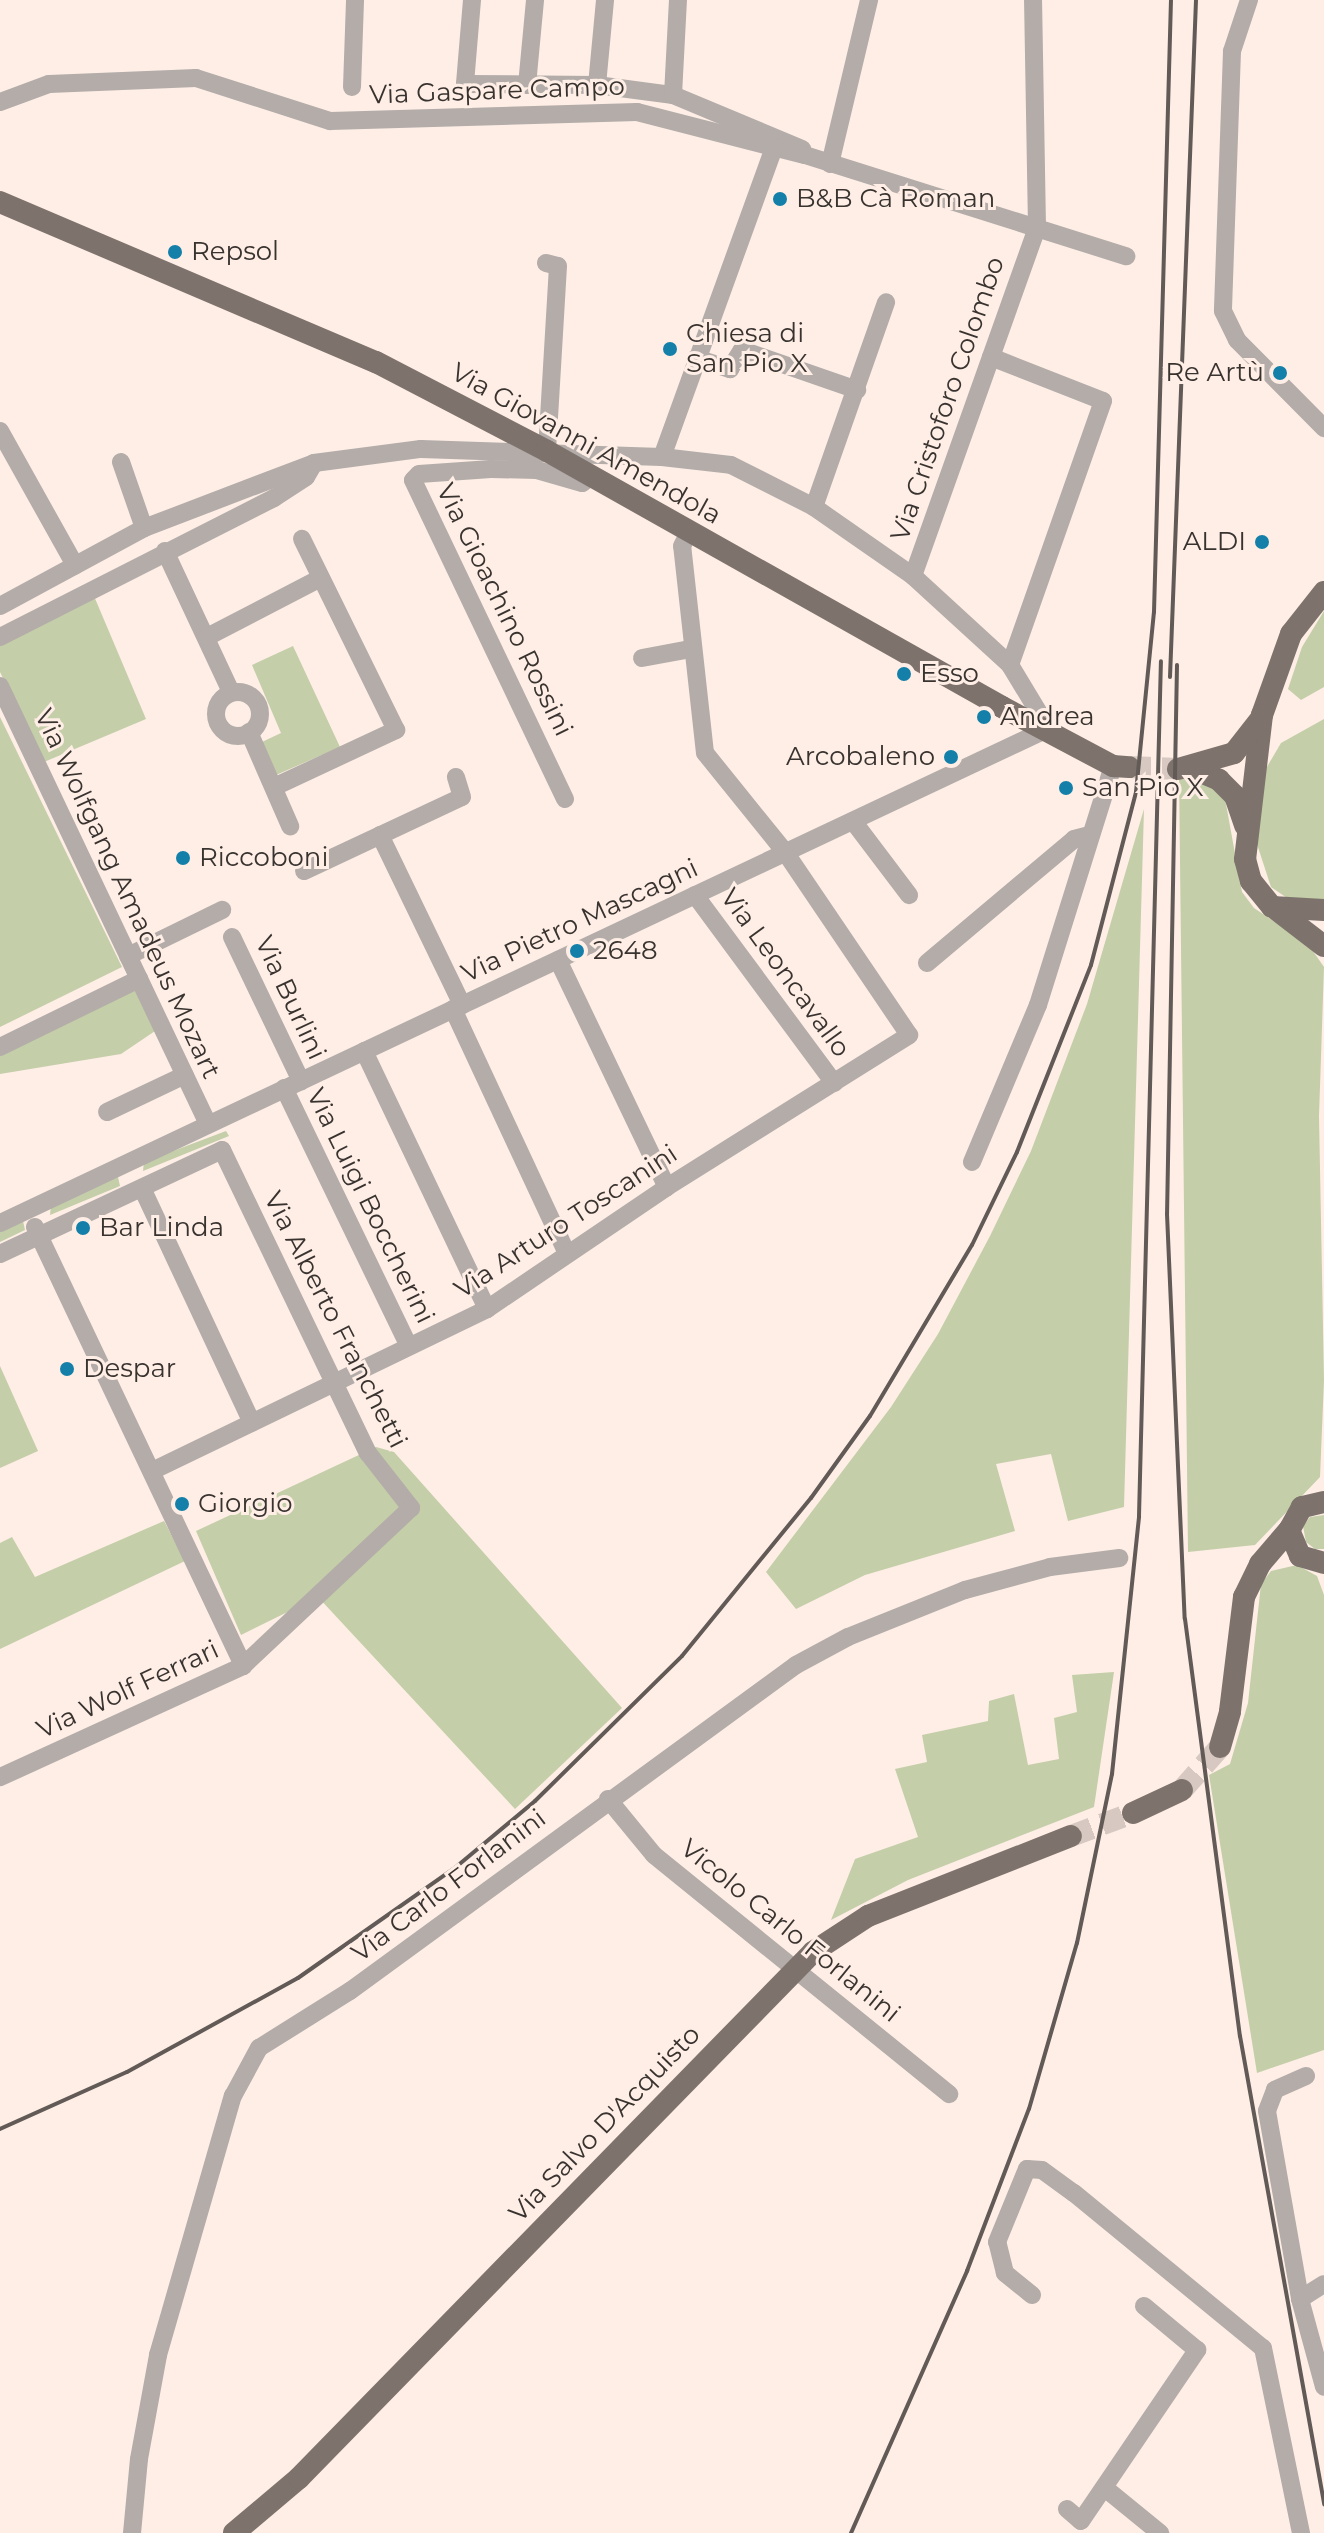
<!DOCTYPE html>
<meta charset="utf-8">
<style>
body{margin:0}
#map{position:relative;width:1324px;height:2533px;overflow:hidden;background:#feeee6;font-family:Montserrat,sans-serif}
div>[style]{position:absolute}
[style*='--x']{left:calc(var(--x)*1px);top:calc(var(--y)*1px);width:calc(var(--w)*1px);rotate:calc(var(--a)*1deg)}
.green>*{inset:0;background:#c4cea8}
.major-tunnel>*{height:22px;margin-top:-11px;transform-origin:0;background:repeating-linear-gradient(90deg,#d7c9c2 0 22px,transparent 0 33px)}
.minor>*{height:18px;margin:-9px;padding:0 9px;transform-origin:9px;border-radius:9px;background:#b3aca9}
.minor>.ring{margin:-9px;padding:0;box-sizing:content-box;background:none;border:18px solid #b3aca9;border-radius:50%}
.major>*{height:22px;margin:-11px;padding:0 11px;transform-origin:11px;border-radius:11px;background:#7e726d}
.rail>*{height:4px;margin:-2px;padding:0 2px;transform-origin:2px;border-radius:2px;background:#625a56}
.dots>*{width:22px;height:22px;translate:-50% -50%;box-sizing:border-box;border:4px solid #feeee6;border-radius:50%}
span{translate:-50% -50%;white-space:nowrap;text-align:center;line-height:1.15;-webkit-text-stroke:6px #feeee6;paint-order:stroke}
.street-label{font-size:26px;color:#393330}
.poi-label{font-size:26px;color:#393330}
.left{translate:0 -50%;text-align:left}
.right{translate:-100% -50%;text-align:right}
</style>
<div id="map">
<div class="green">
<i style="clip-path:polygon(91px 589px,146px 719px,44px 762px,0 672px,0 637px)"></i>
<i style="clip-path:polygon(1324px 611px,1324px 687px,1301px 700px,1288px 689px,1302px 647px)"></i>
<i style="clip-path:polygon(293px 646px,340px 747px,276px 775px,262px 742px,281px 733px,252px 665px)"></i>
<i style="clip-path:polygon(0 717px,122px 967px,0 1027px)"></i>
<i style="clip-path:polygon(1324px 719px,1324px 901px,1290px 900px,1271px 887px,1255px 838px,1264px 772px,1281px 743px)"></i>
<i style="clip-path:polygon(1179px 775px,1196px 776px,1224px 793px,1242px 892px,1254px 908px,1308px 944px,1324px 967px,1319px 1116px,1324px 1380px,1320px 1477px,1255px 1545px,1188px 1552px)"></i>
<i style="clip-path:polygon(1144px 809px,1124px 1507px,1068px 1521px,1051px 1454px,996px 1464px,1015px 1531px,865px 1575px,796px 1609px,766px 1572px,891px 1407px,938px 1334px,990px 1236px,1031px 1151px,1087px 1004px)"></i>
<i style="clip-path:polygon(137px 986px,158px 1029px,121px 1054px,0 1074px,0 1053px)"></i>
<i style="clip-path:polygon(226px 1131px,229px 1136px,143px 1171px,144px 1162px)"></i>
<i style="clip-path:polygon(118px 1177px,120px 1186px,50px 1215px,51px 1206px)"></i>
<i style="clip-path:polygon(23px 1221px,25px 1230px,0 1242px,0 1230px)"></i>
<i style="clip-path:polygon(0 1366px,38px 1451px,0 1468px)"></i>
<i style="clip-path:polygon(376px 1447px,394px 1452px,622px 1708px,515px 1809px,318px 1597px,241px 1635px,196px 1531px)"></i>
<i style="clip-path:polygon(1324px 1515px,1324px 1549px,1315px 1549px,1306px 1542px,1303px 1526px,1310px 1517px)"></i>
<i style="clip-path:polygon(164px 1521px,185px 1561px,0 1649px,0 1543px,12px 1537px,35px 1577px)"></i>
<i style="clip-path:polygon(1297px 1565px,1317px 1576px,1324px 1595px,1324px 2050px,1257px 2073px,1209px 1775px,1230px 1764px,1248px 1703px,1261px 1584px,1271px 1571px)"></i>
<i style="clip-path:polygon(1114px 1672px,1094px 1807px,908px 1880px,831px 1920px,855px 1859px,918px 1837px,895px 1769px,927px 1762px,922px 1735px,988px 1721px,989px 1701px,1014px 1694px,1028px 1765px,1059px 1759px,1054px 1718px,1077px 1712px,1072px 1675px)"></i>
</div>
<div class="major-tunnel">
<i style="--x:1129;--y:767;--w:49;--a:2.3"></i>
<i style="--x:1182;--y:1790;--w:57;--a:-48.5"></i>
<i style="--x:1071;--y:1836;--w:66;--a:-20.4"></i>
</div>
<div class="minor">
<i style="--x:472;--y:0;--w:84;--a:94.8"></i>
<i style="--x:465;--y:84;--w:132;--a:0.4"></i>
<i style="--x:597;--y:85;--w:77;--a:7.5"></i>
<i style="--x:673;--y:95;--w:140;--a:22.7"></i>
<i style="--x:1249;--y:0;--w:54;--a:108.4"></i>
<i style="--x:1232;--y:51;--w:260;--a:92"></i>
<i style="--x:1223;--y:311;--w:32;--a:64"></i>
<i style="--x:1237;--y:340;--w:124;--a:45.3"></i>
<i style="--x:527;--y:85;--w:85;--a:-84.6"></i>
<i style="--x:597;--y:85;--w:85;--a:-84.6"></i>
<i style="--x:352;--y:87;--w:87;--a:-88"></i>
<i style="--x:673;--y:95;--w:95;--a:-87"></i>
<i style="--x:0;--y:102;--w:52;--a:-20.2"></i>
<i style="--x:49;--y:84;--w:147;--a:-2.3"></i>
<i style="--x:196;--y:78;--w:141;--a:17.8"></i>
<i style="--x:330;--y:121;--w:307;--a:-1.7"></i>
<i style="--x:637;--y:112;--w:173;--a:14.4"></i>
<i style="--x:805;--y:155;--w:337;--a:17.5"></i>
<i style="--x:830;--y:164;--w:169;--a:-76.6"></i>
<i style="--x:546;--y:263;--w:12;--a:14"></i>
<i style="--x:558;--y:266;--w:185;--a:93.4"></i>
<i style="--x:991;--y:357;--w:120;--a:21.4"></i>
<i style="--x:1103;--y:401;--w:280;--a:109.4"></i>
<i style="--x:696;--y:358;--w:36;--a:18"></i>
<i style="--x:730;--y:369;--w:22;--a:-58"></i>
<i style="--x:742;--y:350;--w:122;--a:19.2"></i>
<i style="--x:0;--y:431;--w:154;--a:60.8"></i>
<i style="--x:662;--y:457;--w:329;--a:-70.1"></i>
<i style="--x:121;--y:462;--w:70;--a:70.8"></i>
<i style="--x:814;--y:507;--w:217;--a:-70.6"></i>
<i style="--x:165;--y:551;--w:156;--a:64.9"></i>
<i style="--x:913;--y:576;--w:370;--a:-70.4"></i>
<i style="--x:1037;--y:227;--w:227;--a:-91"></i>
<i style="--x:0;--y:606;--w:164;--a:-28.4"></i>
<i style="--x:144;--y:528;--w:182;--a:-20.9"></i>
<i style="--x:314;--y:463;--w:108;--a:-7.5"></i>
<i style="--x:421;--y:449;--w:241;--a:1.9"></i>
<i style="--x:662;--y:457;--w:69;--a:6.6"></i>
<i style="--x:731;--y:465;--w:93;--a:26.8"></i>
<i style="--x:814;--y:507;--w:121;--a:34.9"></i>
<i style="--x:913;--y:576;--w:132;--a:42.5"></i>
<i style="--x:1010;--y:665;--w:68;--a:58.9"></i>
<i style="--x:1045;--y:723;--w:7;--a:90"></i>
<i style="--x:1045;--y:730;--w:1155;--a:154.74"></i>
<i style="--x:0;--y:637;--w:307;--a:-26.9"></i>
<i style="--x:274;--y:498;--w:38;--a:-33"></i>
<i style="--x:306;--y:477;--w:16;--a:-60"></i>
<i style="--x:207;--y:637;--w:128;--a:-27.4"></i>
<i style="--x:642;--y:658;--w:50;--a:-10.4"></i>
<i style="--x:0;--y:686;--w:485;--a:64.6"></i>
<i class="ring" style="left:216px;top:692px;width:26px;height:26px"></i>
<i style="--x:249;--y:732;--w:103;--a:66.4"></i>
<i style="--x:274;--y:787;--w:135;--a:-25"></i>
<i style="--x:396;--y:730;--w:213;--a:-116.2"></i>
<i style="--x:565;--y:799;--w:353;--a:-115.5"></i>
<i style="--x:413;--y:480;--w:8;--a:-45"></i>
<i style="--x:419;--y:474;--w:72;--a:-4"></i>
<i style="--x:491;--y:469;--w:46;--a:1.2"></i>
<i style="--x:537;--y:470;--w:47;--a:16.1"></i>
<i style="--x:582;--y:483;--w:11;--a:-34"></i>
<i style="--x:853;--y:821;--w:93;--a:52.9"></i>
<i style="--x:380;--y:835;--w:189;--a:64.2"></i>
<i style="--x:304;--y:871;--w:174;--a:-25.1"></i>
<i style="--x:462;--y:797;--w:21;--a:-107"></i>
<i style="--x:695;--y:895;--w:234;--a:53.5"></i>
<i style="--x:232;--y:937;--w:160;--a:64.4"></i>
<i style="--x:128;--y:956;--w:105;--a:-26.1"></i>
<i style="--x:558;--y:960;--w:252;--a:64.4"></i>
<i style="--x:927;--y:963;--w:192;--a:-40.1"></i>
<i style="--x:1074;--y:839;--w:16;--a:-15"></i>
<i style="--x:453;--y:1009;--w:270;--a:65"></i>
<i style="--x:0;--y:1047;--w:155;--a:-26.1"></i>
<i style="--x:364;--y:1051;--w:286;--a:64.5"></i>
<i style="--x:284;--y:1088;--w:285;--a:64.2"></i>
<i style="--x:107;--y:1112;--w:86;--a:-25.4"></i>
<i style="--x:972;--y:1162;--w:170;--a:-67.2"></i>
<i style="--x:1038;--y:1005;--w:250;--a:-72.6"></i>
<i style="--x:142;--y:1188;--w:259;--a:64.9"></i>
<i style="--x:35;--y:1227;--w:486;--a:64.6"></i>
<i style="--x:0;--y:1254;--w:245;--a:-25.1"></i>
<i style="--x:222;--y:1150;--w:336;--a:64.3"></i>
<i style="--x:368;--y:1453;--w:70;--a:52"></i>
<i style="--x:411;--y:1508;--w:231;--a:136.8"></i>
<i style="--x:243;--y:1666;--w:267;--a:155.4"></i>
<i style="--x:152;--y:1471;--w:372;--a:-25.8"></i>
<i style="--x:487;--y:1309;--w:217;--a:-34.1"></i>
<i style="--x:667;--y:1187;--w:286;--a:-32.1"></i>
<i style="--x:909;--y:1035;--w:221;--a:-124.1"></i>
<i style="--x:785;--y:852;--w:127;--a:-128.9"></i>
<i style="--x:705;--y:753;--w:208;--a:-96.3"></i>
<i style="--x:682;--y:546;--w:16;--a:-63"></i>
<i style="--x:608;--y:1799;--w:72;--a:50.6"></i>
<i style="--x:654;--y:1855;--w:380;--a:39"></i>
<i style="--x:1306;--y:2076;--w:34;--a:156"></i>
<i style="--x:1275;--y:2090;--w:22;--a:111"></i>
<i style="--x:1267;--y:2111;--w:191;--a:80"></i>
<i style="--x:1300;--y:2299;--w:91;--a:74.7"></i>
<i style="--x:1032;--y:2295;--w:35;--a:-141"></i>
<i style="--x:1005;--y:2273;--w:32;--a:-104"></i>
<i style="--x:997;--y:2242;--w:79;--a:-67.7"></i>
<i style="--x:1027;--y:2169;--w:15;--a:4"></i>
<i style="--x:1042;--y:2170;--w:39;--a:36"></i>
<i style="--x:1074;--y:2193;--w:244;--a:39.4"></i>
<i style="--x:1263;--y:2348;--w:189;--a:78.4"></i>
<i style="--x:1300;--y:2299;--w:28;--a:-32"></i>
<i style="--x:1106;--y:2489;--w:70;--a:39.2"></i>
<i style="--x:1067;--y:2509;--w:18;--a:41"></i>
<i style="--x:1081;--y:2521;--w:207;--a:-55.8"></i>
<i style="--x:1197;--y:2350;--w:69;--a:-140.3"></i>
<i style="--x:132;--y:2533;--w:74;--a:-84.6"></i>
<i style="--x:139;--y:2459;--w:106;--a:-79.6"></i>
<i style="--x:158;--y:2355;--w:270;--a:-73.9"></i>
<i style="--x:233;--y:2096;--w:55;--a:-61.6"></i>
<i style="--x:259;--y:2048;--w:107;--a:-32.1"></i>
<i style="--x:350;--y:1991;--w:552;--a:-36.16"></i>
<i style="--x:796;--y:1665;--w:59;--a:-28.3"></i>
<i style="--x:848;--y:1637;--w:126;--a:-21.9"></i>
<i style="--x:965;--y:1590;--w:88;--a:-15.1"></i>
<i style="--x:1050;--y:1567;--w:70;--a:-7.4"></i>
</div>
<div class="major">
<i style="--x:0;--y:202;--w:409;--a:23.1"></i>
<i style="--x:376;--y:362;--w:193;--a:27.5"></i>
<i style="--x:547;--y:451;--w:522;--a:29.36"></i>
<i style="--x:1002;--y:707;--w:126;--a:28"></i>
<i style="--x:1113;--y:766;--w:16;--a:4"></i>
<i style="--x:1324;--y:592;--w:53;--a:128.2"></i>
<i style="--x:1291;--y:634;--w:86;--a:109.7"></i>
<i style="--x:1262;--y:715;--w:145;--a:96.7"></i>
<i style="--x:1245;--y:859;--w:23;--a:75"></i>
<i style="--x:1251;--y:881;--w:33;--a:51"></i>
<i style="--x:1272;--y:907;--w:52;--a:3.3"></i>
<i style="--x:1189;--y:767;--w:33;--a:23"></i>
<i style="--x:1219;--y:780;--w:23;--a:45"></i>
<i style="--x:1235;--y:796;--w:31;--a:71"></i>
<i style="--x:1178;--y:769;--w:58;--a:-15.9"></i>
<i style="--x:1234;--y:753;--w:41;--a:-52"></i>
<i style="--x:1277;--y:910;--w:59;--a:37.5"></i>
<i style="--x:1324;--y:1502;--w:23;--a:167"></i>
<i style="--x:1302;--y:1507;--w:26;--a:119"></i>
<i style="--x:1289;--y:1530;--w:28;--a:67"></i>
<i style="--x:1300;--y:1556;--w:25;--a:16"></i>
<i style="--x:1220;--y:1747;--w:37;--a:-74"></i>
<i style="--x:1230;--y:1711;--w:115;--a:-83"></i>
<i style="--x:1244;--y:1597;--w:37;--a:-64"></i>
<i style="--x:1260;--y:1564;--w:45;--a:-49.5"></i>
<i style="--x:1133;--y:1813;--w:54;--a:-25.1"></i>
<i style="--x:234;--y:2533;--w:85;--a:-40.2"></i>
<i style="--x:299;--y:2478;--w:735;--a:-45.66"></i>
<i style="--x:813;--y:1952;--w:66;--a:-33.2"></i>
<i style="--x:868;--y:1916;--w:218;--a:-21.5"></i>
</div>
<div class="rail">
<i style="--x:1177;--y:665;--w:549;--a:91.04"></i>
<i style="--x:1167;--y:1214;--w:405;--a:87.5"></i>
<i style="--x:1185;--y:1619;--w:421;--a:82.5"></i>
<i style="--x:1240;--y:2036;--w:476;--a:79.8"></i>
<i style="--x:1170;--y:677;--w:677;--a:-87.8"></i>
<i style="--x:0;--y:2129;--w:139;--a:-24.2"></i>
<i style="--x:127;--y:2072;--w:195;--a:-28.8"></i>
<i style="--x:298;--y:1978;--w:193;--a:-35.1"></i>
<i style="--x:456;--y:1867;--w:103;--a:-39.9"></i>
<i style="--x:535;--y:1801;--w:206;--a:-44.6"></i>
<i style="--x:682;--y:1656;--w:204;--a:-50.8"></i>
<i style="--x:811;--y:1498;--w:101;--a:-54.3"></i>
<i style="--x:870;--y:1416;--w:199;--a:-59.2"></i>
<i style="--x:972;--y:1245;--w:103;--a:-64.2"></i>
<i style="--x:1017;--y:1152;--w:201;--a:-68.4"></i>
<i style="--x:1091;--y:965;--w:179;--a:-75.4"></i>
<i style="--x:1136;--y:792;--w:181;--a:-84.3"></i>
<i style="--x:1154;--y:612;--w:612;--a:-88.41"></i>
<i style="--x:851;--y:2533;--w:287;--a:-66.1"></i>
<i style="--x:967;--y:2271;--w:173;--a:-69.1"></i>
<i style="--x:1029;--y:2109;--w:173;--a:-73.9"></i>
<i style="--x:1077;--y:1943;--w:173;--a:-78.3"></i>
<i style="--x:1112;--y:1774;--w:259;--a:-84"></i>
<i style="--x:1139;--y:1516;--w:855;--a:-88.53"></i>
</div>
<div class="dots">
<i style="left:780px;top:199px;background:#1480a9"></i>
<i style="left:175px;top:252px;background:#1480a9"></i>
<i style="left:670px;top:349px;background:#1480a9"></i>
<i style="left:1280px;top:373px;background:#1480a9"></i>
<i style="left:1262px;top:542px;background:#1480a9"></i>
<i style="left:904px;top:674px;background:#1480a9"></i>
<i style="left:984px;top:717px;background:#1480a9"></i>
<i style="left:951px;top:757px;background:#1480a9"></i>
<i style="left:1066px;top:788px;background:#1480a9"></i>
<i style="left:183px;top:858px;background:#1480a9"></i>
<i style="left:577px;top:951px;background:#1480a9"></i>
<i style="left:83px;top:1228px;background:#1480a9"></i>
<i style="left:67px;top:1369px;background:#1480a9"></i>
<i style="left:182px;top:1504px;background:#1480a9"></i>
</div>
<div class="street-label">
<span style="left:497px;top:91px;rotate:-2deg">Via Gaspare Campo</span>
<span style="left:948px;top:399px;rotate:-71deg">Via Cristoforo Colombo</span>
<span style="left:586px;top:444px;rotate:29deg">Via Giovanni Amendola</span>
<span style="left:504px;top:610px;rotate:64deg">Via Gioachino Rossini</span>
<span style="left:127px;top:894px;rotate:65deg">Via Wolfgang Amadeus Mozart</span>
<span style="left:580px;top:921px;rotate:-25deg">Via Pietro Mascagni</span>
<span style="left:785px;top:973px;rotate:54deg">Via Leoncavallo</span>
<span style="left:290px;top:998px;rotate:65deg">Via Burlini</span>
<span style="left:370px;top:1206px;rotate:64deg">Via Luigi Boccherini</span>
<span style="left:566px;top:1222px;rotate:-33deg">Via Arturo Toscanini</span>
<span style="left:335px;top:1320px;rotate:63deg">Via Alberto Franchetti</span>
<span style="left:128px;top:1690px;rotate:-25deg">Via Wolf Ferrari</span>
<span style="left:449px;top:1886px;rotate:-37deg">Via Carlo Forlanini</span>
<span style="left:790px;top:1931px;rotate:39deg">Vicolo Carlo Forlanini</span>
<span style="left:605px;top:2124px;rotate:-46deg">Via Salvo D'Acquisto</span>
</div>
<div class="poi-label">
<span class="left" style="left:796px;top:199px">B&amp;B Cà Roman</span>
<span class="left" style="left:191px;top:252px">Repsol</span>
<span class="left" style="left:686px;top:349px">Chiesa di<br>San Pio X</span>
<span class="right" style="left:1264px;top:373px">Re Artù</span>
<span class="right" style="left:1246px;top:542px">ALDI</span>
<span class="left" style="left:920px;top:674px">Esso</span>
<span class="left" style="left:1000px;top:717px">Andrea</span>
<span class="right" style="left:935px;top:757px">Arcobaleno</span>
<span class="left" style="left:1082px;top:788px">San Pio X</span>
<span class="left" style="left:199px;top:858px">Riccoboni</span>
<span class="left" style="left:593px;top:951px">2648</span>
<span class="left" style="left:99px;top:1228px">Bar Linda</span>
<span class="left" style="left:83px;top:1369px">Despar</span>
<span class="left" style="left:198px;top:1504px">Giorgio</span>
</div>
</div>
